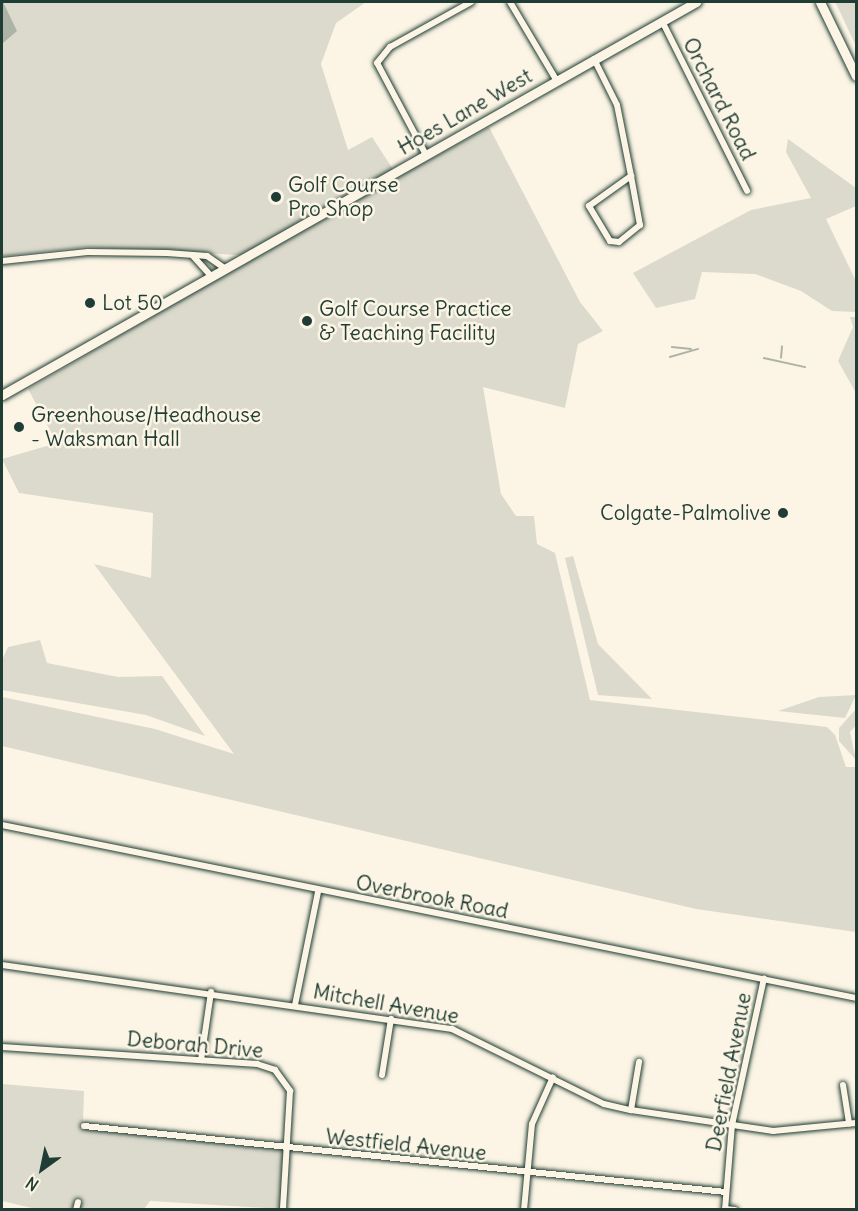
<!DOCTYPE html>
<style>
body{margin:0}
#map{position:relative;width:858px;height:1211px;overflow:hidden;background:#fcf5e5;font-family:Delius,sans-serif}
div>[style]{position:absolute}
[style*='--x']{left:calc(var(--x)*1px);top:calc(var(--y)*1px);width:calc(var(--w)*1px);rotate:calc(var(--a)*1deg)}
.green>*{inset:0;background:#dcdacc}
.water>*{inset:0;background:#aeb3a7}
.stream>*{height:1.5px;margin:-0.75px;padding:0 0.75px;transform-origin:0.75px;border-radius:0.75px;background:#aeb3a7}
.roads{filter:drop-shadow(0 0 2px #1f3d34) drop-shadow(0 0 2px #1f3d34)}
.street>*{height:6px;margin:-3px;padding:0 3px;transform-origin:3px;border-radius:3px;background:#fcf5e5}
.secondary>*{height:9px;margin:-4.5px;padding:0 4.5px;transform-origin:4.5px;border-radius:4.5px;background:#fcf5e5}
.dots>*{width:16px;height:16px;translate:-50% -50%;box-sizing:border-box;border:3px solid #fcf5e5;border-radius:50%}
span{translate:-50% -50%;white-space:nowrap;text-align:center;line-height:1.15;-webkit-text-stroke:5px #fcf5e5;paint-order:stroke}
.street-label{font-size:21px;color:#1f3d34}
.poi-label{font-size:21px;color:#1f3d34}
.left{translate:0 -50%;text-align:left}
.right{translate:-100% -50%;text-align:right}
.frame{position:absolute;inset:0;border:3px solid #1f3d34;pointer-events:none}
.north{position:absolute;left:12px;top:1139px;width:60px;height:60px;-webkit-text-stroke:4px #fcf5e5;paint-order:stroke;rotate:213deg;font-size:16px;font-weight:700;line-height:24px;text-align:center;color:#1f3d34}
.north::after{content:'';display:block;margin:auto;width:21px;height:27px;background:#1f3d34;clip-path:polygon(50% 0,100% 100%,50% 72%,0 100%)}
</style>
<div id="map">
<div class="green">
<i style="clip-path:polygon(2px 2px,366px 2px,336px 23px,321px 64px,348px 150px,372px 137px,398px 177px,489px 127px,580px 302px,603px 331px,578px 344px,565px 408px,483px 387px,501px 494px,516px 516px,534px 516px,537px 544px,555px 553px,590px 700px,827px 727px,835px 735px,846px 767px,856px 767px,856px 932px,696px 909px,2px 746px,2px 697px,155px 729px,234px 754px,94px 564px,151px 578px,153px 513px,19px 493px,2px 459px,57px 443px,28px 389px,257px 256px,86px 247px,2px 256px)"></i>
<i style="clip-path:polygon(835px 2px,856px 2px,856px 46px,839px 10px)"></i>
<i style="clip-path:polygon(788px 139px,856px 188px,856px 206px,826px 219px,856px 281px,856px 312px,832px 311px,801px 291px,755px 274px,702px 272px,695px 299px,656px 308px,633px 273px,751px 210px,811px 198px,786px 152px)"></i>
<i style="clip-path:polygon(850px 317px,856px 317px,856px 393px,838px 361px,853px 327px)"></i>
<i style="clip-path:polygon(573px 556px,598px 644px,652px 699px,598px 695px,565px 558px)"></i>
<i style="clip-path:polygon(40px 640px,47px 663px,118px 677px,162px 676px,205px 736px,146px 715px,2px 690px,2px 660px,8px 647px)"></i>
<i style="clip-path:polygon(856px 695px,845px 718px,778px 711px,819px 697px)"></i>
<i style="clip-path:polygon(856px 709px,856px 725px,850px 732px,856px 760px,839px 741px,839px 728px)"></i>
<i style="clip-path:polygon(2px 1084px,84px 1091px,83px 1124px,288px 1150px,283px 1209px,150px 1201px,144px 1209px,40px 1210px,2px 1201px)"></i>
</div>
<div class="water">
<i style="clip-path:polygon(3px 2px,17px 31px,2px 44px,2px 2px)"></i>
</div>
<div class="stream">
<i style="--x:672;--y:347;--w:19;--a:6"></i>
<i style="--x:670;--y:357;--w:29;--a:-16"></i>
<i style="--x:764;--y:358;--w:42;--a:12.4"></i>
<i style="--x:781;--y:358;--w:11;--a:-85"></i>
</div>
<div class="roads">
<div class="street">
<i style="--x:510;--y:2;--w:92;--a:59.3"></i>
<i style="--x:662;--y:21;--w:190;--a:63.4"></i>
<i style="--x:594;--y:59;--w:51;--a:63.4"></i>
<i style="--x:617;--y:105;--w:72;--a:78.8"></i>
<i style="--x:426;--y:155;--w:104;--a:-118"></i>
<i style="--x:377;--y:63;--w:21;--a:-51"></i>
<i style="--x:390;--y:47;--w:93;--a:-29.1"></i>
<i style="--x:631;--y:176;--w:50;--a:79.6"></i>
<i style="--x:640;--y:225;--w:27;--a:141"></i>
<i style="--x:619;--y:242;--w:9;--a:-174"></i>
<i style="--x:610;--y:241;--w:41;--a:-121"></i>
<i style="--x:589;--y:206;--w:52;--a:-35.5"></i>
<i style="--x:193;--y:256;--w:25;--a:48"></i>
<i style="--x:2;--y:261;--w:86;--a:-6"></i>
<i style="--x:88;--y:252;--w:79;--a:0.7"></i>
<i style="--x:167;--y:253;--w:40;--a:4.3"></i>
<i style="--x:207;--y:256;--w:21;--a:35"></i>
<i style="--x:2;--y:825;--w:871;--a:11.45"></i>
<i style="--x:2;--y:965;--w:455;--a:8.1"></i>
<i style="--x:452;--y:1029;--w:169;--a:26.3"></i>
<i style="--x:604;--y:1104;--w:28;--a:13"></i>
<i style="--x:631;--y:1110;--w:144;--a:8.4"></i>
<i style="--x:773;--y:1131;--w:83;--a:-5.5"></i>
<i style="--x:295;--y:1005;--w:115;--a:-78.5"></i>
<i style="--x:2;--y:1047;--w:256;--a:3.8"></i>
<i style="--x:257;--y:1064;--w:19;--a:18"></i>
<i style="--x:275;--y:1070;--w:26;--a:54"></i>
<i style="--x:290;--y:1091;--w:119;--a:93.4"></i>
<i style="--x:201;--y:1060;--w:69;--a:-81.6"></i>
<i style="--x:382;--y:1075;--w:57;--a:-80.9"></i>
<i style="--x:843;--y:1085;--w:39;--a:81"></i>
<i style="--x:631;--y:1110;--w:49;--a:-80.5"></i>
<i style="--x:84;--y:1126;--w:645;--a:5.87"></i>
<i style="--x:725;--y:1209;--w:10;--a:6"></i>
<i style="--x:76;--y:1210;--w:8;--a:-76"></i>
<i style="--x:524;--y:1210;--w:86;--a:-84.7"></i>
<i style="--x:532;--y:1124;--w:51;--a:-65.9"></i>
<i style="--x:725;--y:1210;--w:85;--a:-85.3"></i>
<i style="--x:732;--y:1125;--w:150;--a:-77.7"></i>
</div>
<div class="secondary">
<i style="--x:820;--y:2;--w:82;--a:64.1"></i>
<i style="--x:2;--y:395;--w:798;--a:-29.52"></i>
</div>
</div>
<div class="dots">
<i style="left:276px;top:197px;background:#1f3d34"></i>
<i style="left:90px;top:303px;background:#1f3d34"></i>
<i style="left:307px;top:321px;background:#1f3d34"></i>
<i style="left:19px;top:427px;background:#1f3d34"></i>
<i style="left:783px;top:513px;background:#1f3d34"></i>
</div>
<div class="street-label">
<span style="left:719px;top:99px;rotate:63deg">Orchard Road</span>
<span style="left:465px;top:112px;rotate:-30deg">Hoes Lane West</span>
<span style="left:432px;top:897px;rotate:11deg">Overbrook Road</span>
<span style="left:386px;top:1004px;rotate:10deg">Mitchell Avenue</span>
<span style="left:195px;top:1045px;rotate:5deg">Deborah Drive</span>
<span style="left:729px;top:1072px;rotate:-79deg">Deerfield Avenue</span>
<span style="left:406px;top:1145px;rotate:6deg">Westfield Avenue</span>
</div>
<div class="poi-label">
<span class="left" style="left:288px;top:197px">Golf Course<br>Pro Shop</span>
<span class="left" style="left:102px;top:303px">Lot 50</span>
<span class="left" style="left:319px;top:321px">Golf Course Practice<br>&amp; Teaching Facility</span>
<span class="left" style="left:31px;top:427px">Greenhouse/Headhouse<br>- Waksman Hall</span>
<span class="right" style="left:771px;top:513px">Colgate-Palmolive</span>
</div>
<div class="frame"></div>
<div class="north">N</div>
</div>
